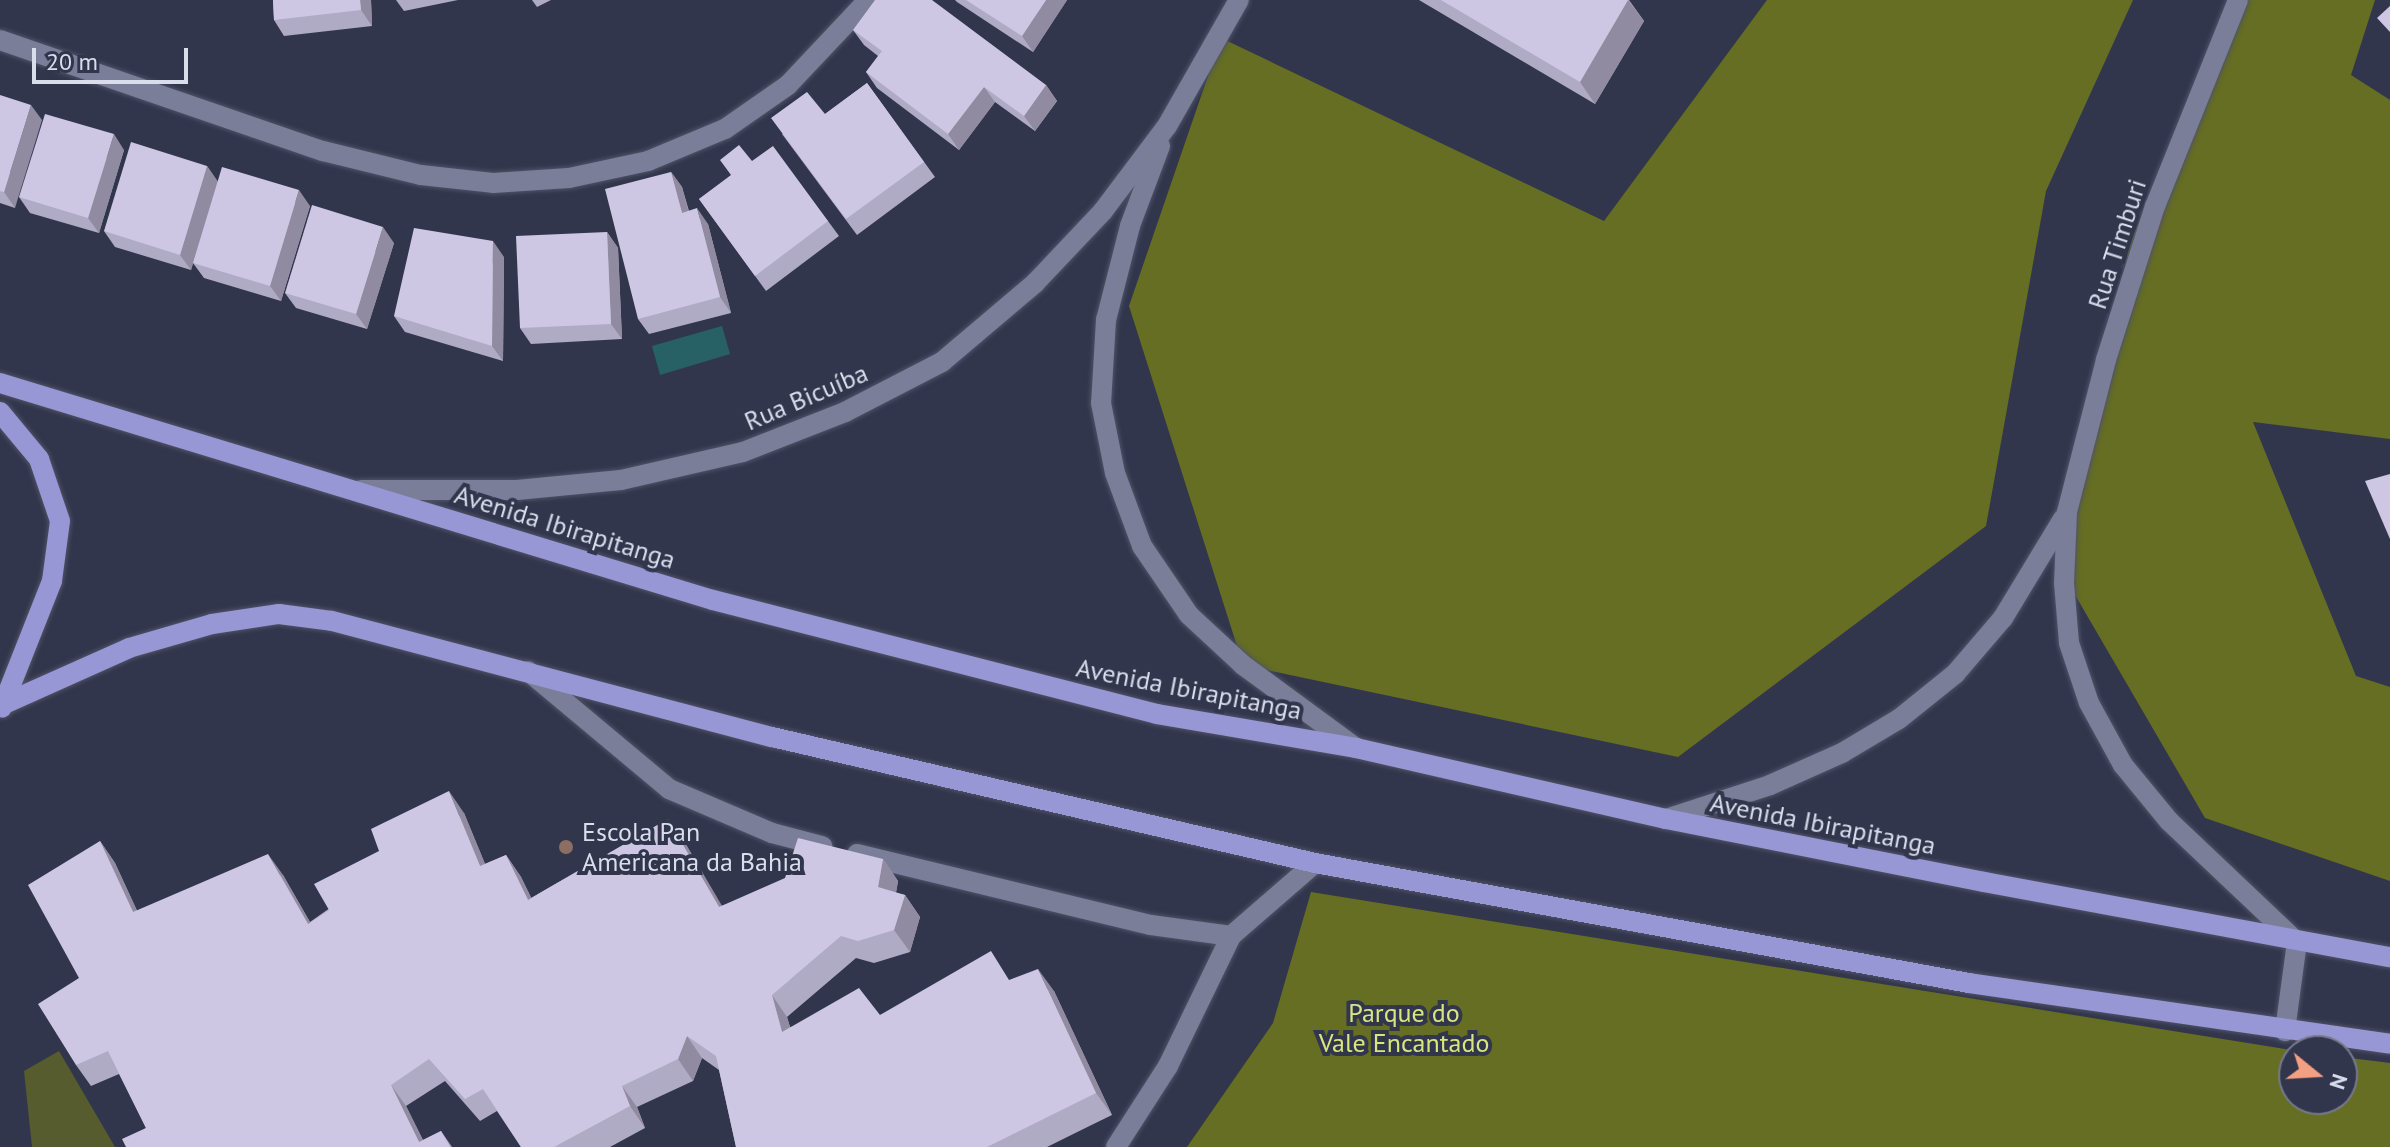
<!DOCTYPE html>
<meta charset="utf-8">
<style>
body{margin:0}
#map{position:relative;width:2390px;height:1147px;overflow:hidden;background:#32364d;font-family:"PT Sans",sans-serif}
div>[style]{position:absolute}
[style*='--x']{left:calc(var(--x)*1px);top:calc(var(--y)*1px);width:calc(var(--w)*1px);rotate:calc(var(--a)*1deg)}
.green>*{inset:0;background:#565c2e}
.forest>*{inset:0;background:#656e22}
.water>*{inset:0;background:#286165}
.roads{filter:drop-shadow(0 0 2px #505366) drop-shadow(0 0 2px #505366)}
.minor>*{height:20px;margin:-10px;padding:0 10px;transform-origin:10px;border-radius:10px;background:#7a7e99}
.major>*{height:20px;margin:-10px;padding:0 10px;transform-origin:10px;border-radius:10px;background:#9897d6}
.wall>*{inset:0;background:#b0abc4}
.shaded-wall>*{inset:0;background:#908ba0}
.building>*{inset:0;background:#cdc7e4}
.dots>*{width:22px;height:22px;translate:-50% -50%;box-sizing:border-box;border:4px solid #32364d;border-radius:50%}
span{translate:-50% -50%;white-space:nowrap;text-align:center;line-height:1.15;-webkit-text-stroke:8px #32364d;paint-order:stroke}
.street-label{font-size:26px;color:#daddec}
.poi-label{font-size:26px;color:#daddec}
.left{translate:0 -50%;text-align:left}
.park-label{font-size:26px;color:#d8e67f}
.north{position:absolute;left:2278px;top:1035px;width:80px;height:80px;box-sizing:border-box;background:#32364d;border:2px solid #75798d;border-radius:50%;rotate:108deg;font-size:22px;font-weight:700;line-height:32px;text-align:center;color:#daddec}
.north::after{content:'';display:block;margin:auto;width:28px;height:36px;background:#f39f82;clip-path:polygon(50% 0,100% 100%,50% 72%,0 100%)}
.scale{position:absolute;left:32px;top:48px;width:156px;height:36px;box-sizing:border-box;border:4px solid #daddec;border-top:0;padding-left:10px;font-size:24px;line-height:28px;white-space:nowrap;color:#daddec;-webkit-text-stroke:6px #32364d;paint-order:stroke}
</style>
<div id="map">
<div class="green">
<i style="clip-path:polygon(59px 1051px,115px 1147px,32px 1147px,24px 1071px)"></i>
</div>
<div class="forest">
<i style="clip-path:polygon(1767px 0,2133px 0,2046px 191px,1986px 526px,1678px 757px,1243px 665px,1129px 306px,1221px 38px,1604px 221px)"></i>
<i style="clip-path:polygon(2238px 0,2375px 0,2351px 75px,2390px 100px,2390px 439px,2253px 422px,2356px 676px,2390px 687px,2390px 881px,2205px 818px,2064px 576px,2130px 242px)"></i>
<i style="clip-path:polygon(1311px 892px,2297px 1051px,2294px 1099px,2342px 1099px,2342px 1057px,2390px 1063px,2390px 1147px,1187px 1147px,1273px 1023px)"></i>
</div>
<div class="water">
<i style="clip-path:polygon(722px 326px,730px 354px,660px 375px,652px 346px)"></i>
</div>
<div class="roads">
<div class="minor">
<i style="--x:2238;--y:0;--w:222;--a:111.9"></i>
<i style="--x:2155;--y:206;--w:162;--a:107.7"></i>
<i style="--x:2106;--y:360;--w:157;--a:104.4"></i>
<i style="--x:2067;--y:512;--w:71;--a:92.4"></i>
<i style="--x:2064;--y:583;--w:60;--a:85.2"></i>
<i style="--x:2069;--y:643;--w:63;--a:71.6"></i>
<i style="--x:2089;--y:703;--w:71;--a:61.3"></i>
<i style="--x:2123;--y:765;--w:72;--a:50.6"></i>
<i style="--x:2169;--y:821;--w:176;--a:43.4"></i>
<i style="--x:2297;--y:942;--w:90;--a:97.7"></i>
<i style="--x:0;--y:40;--w:342;--a:19"></i>
<i style="--x:323;--y:151;--w:101;--a:13.8"></i>
<i style="--x:421;--y:175;--w:72;--a:6.3"></i>
<i style="--x:493;--y:183;--w:76;--a:-3.8"></i>
<i style="--x:569;--y:178;--w:81;--a:-12.1"></i>
<i style="--x:648;--y:161;--w:83;--a:-22.6"></i>
<i style="--x:725;--y:129;--w:77;--a:-34.9"></i>
<i style="--x:788;--y:85;--w:117;--a:-46.7"></i>
<i style="--x:1160;--y:146;--w:85;--a:110.6"></i>
<i style="--x:1130;--y:226;--w:97;--a:104.3"></i>
<i style="--x:1106;--y:320;--w:83;--a:93.4"></i>
<i style="--x:1101;--y:403;--w:71;--a:78.7"></i>
<i style="--x:1115;--y:473;--w:78;--a:69.7"></i>
<i style="--x:1142;--y:546;--w:83;--a:55.7"></i>
<i style="--x:1189;--y:615;--w:74;--a:42.8"></i>
<i style="--x:1243;--y:665;--w:140;--a:36.3"></i>
<i style="--x:361;--y:490;--w:156;--a:0"></i>
<i style="--x:517;--y:490;--w:104;--a:-5.5"></i>
<i style="--x:621;--y:480;--w:125;--a:-12.9"></i>
<i style="--x:743;--y:452;--w:110;--a:-21.4"></i>
<i style="--x:845;--y:412;--w:109;--a:-27.3"></i>
<i style="--x:942;--y:362;--w:122;--a:-40.3"></i>
<i style="--x:1035;--y:283;--w:99;--a:-46.6"></i>
<i style="--x:1103;--y:211;--w:106;--a:-53"></i>
<i style="--x:1167;--y:126;--w:145;--a:-60.3"></i>
<i style="--x:528;--y:671;--w:184;--a:39.9"></i>
<i style="--x:669;--y:789;--w:112;--a:23.1"></i>
<i style="--x:772;--y:833;--w:52;--a:14.6"></i>
<i style="--x:1666;--y:819;--w:109;--a:-18.1"></i>
<i style="--x:1770;--y:785;--w:79;--a:-24"></i>
<i style="--x:1842;--y:753;--w:66;--a:-30.8"></i>
<i style="--x:1899;--y:719;--w:72;--a:-38.8"></i>
<i style="--x:1955;--y:674;--w:74;--a:-49.4"></i>
<i style="--x:2003;--y:618;--w:116;--a:-58.8"></i>
<i style="--x:857;--y:854;--w:302;--a:13.6"></i>
<i style="--x:1151;--y:925;--w:81;--a:7.8"></i>
<i style="--x:1231;--y:936;--w:111;--a:-41"></i>
<i style="--x:1116;--y:1147;--w:96;--a:-57.3"></i>
<i style="--x:1168;--y:1066;--w:144;--a:-64.1"></i>
</div>
<div class="major">
<i style="--x:0;--y:383;--w:745;--a:16.93"></i>
<i style="--x:713;--y:600;--w:458;--a:14.4"></i>
<i style="--x:1157;--y:714;--w:202;--a:9.7"></i>
<i style="--x:1356;--y:748;--w:318;--a:12.9"></i>
<i style="--x:1666;--y:819;--w:324;--a:11.2"></i>
<i style="--x:1984;--y:882;--w:413;--a:10.5"></i>
<i style="--x:0;--y:412;--w:61;--a:50.3"></i>
<i style="--x:39;--y:459;--w:65;--a:71.3"></i>
<i style="--x:60;--y:521;--w:61;--a:97.6"></i>
<i style="--x:52;--y:581;--w:136;--a:111.6"></i>
<i style="--x:4;--y:704;--w:137;--a:-24.1"></i>
<i style="--x:129;--y:648;--w:86;--a:-16.1"></i>
<i style="--x:212;--y:624;--w:68;--a:-8.5"></i>
<i style="--x:279;--y:614;--w:53;--a:7.5"></i>
<i style="--x:332;--y:621;--w:455;--a:14.8"></i>
<i style="--x:772;--y:737;--w:557;--a:13.06"></i>
<i style="--x:1315;--y:863;--w:665;--a:10.4"></i>
<i style="--x:1969;--y:983;--w:425;--a:8.2"></i>
</div>
</div>
<div class="wall">
<i style="clip-path:polygon(273px 0,371px 0,372px 26px,284px 36px,274px 20px)"></i>
<i style="clip-path:polygon(396px 0,458px 0,404px 11px)"></i>
<i style="clip-path:polygon(532px 0,551px 0,537px 7px)"></i>
<i style="clip-path:polygon(955px 0,1067px 0,1033px 52px,957px 2px)"></i>
<i style="clip-path:polygon(1419px 0,1629px 0,1644px 21px,1595px 104px)"></i>
<i style="clip-path:polygon(853px 30px,1046px 85px,1057px 101px,1035px 131px,995px 102px,959px 150px,877px 88px,866px 72px,878px 56px,864px 45px)"></i>
<i style="clip-path:polygon(867px 83px,935px 177px,857px 235px,782px 134px,825px 114px)"></i>
<i style="clip-path:polygon(0 95px,15px 208px,0 203px)"></i>
<i style="clip-path:polygon(124px 150px,99px 233px,30px 213px,19px 197px)"></i>
<i style="clip-path:polygon(752px 161px,828px 221px,839px 236px,766px 291px,699px 199px)"></i>
<i style="clip-path:polygon(207px 166px,218px 182px,310px 206px,281px 301px,204px 278px,193px 263px,191px 270px,115px 247px,104px 231px)"></i>
<i style="clip-path:polygon(671px 172px,682px 187px,689px 211px,708px 224px,731px 313px,649px 334px,638px 319px)"></i>
<i style="clip-path:polygon(607px 232px,618px 248px,622px 339px,531px 344px,520px 328px)"></i>
<i style="clip-path:polygon(394px 243px,367px 329px,296px 308px,285px 293px)"></i>
<i style="clip-path:polygon(504px 257px,503px 361px,405px 332px,394px 316px)"></i>
<i style="clip-path:polygon(464px 813px,485px 864px,506px 855px,521px 877px,531px 898px,668px 819px,684px 841px,721px 906px,883px 859px,898px 881px,896px 893px,905px 895px,920px 917px,910px 952px,874px 963px,856px 958px,787px 1017px,790px 1027px,880px 1015px,1010px 980px,1054px 991px,1112px 1115px,1047px 1147px,736px 1147px,719px 1070px,702px 1058px,693px 1081px,637px 1107px,645px 1128px,610px 1147px,521px 1147px,497px 1111px,480px 1121px,445px 1081px,406px 1106px,423px 1140px,441px 1131px,452px 1147px,126px 1147px,146px 1128px,119px 1074px,91px 1086px,76px 1065px,79px 978px,100px 841px,115px 863px,137px 911px,283px 875px,310px 922px)"></i>
</div>
<div class="shaded-wall">
<i style="clip-path:polygon(360px 0,371px 0,372px 26px,361px 10px)"></i>
<i style="clip-path:polygon(1046px 0,1067px 0,1033px 52px,1022px 36px)"></i>
<i style="clip-path:polygon(1628px 0,1644px 21px,1595px 104px,1580px 82px)"></i>
<i style="clip-path:polygon(1046px 85px,1057px 101px,1035px 131px,1024px 116px)"></i>
<i style="clip-path:polygon(984px 87px,995px 102px,959px 150px,948px 134px)"></i>
<i style="clip-path:polygon(31px 105px,42px 120px,15px 208px,4px 192px)"></i>
<i style="clip-path:polygon(114px 134px,124px 150px,99px 233px,88px 218px)"></i>
<i style="clip-path:polygon(207px 166px,218px 182px,191px 270px,180px 255px)"></i>
<i style="clip-path:polygon(671px 172px,682px 187px,693px 228px,682px 213px)"></i>
<i style="clip-path:polygon(299px 190px,310px 206px,281px 301px,270px 286px)"></i>
<i style="clip-path:polygon(697px 208px,708px 224px,731px 313px,720px 297px)"></i>
<i style="clip-path:polygon(383px 227px,394px 243px,367px 329px,356px 314px)"></i>
<i style="clip-path:polygon(607px 232px,618px 248px,622px 339px,611px 324px)"></i>
<i style="clip-path:polygon(493px 241px,504px 257px,503px 361px,492px 346px)"></i>
<i style="clip-path:polygon(449px 791px,464px 813px,495px 888px,480px 866px)"></i>
<i style="clip-path:polygon(668px 819px,684px 841px,735px 928px,719px 907px)"></i>
<i style="clip-path:polygon(100px 841px,115px 863px,148px 934px,133px 912px)"></i>
<i style="clip-path:polygon(268px 854px,283px 875px,323px 945px,308px 924px)"></i>
<i style="clip-path:polygon(506px 855px,521px 877px,543px 921px,528px 900px)"></i>
<i style="clip-path:polygon(883px 859px,898px 881px,893px 909px,878px 887px)"></i>
<i style="clip-path:polygon(905px 895px,920px 917px,910px 952px,894px 930px)"></i>
<i style="clip-path:polygon(1038px 969px,1054px 991px,1112px 1115px,1096px 1093px)"></i>
<i style="clip-path:polygon(772px 995px,787px 1017px,798px 1053px,782px 1032px)"></i>
<i style="clip-path:polygon(687px 1036px,702px 1058px,693px 1081px,678px 1059px)"></i>
<i style="clip-path:polygon(391px 1085px,406px 1106px,426px 1147px,419px 1142px)"></i>
<i style="clip-path:polygon(622px 1086px,637px 1107px,645px 1128px,630px 1106px)"></i>
</div>
<div class="building">
<i style="clip-path:polygon(273px 0,360px 0,361px 10px,274px 20px)"></i>
<i style="clip-path:polygon(875px 0,932px 0,1046px 85px,1024px 116px,984px 87px,948px 134px,866px 72px,882px 51px,853px 30px)"></i>
<i style="clip-path:polygon(966px 0,1046px 0,1022px 36px)"></i>
<i style="clip-path:polygon(1441px 0,1628px 0,1580px 82px)"></i>
<i style="clip-path:polygon(2390px 6px,2390px 32px,2377px 18px)"></i>
<i style="clip-path:polygon(867px 83px,924px 162px,846px 219px,771px 118px,807px 92px,825px 114px)"></i>
<i style="clip-path:polygon(0 95px,31px 105px,4px 192px,0 191px)"></i>
<i style="clip-path:polygon(45px 114px,114px 134px,88px 218px,19px 197px)"></i>
<i style="clip-path:polygon(131px 142px,207px 166px,180px 255px,104px 231px)"></i>
<i style="clip-path:polygon(739px 145px,752px 161px,773px 146px,828px 221px,755px 276px,699px 199px,731px 175px,720px 160px)"></i>
<i style="clip-path:polygon(222px 167px,299px 190px,270px 286px,193px 263px)"></i>
<i style="clip-path:polygon(671px 172px,682px 213px,697px 208px,720px 297px,638px 319px,605px 189px)"></i>
<i style="clip-path:polygon(312px 205px,383px 227px,356px 314px,285px 293px)"></i>
<i style="clip-path:polygon(414px 228px,493px 241px,492px 346px,394px 316px)"></i>
<i style="clip-path:polygon(607px 232px,611px 324px,520px 328px,516px 236px)"></i>
<i style="clip-path:polygon(2390px 474px,2390px 539px,2365px 481px)"></i>
<i style="clip-path:polygon(449px 791px,480px 866px,506px 855px,528px 900px,668px 819px,719px 907px,785px 878px,798px 838px,883px 859px,878px 887px,905px 895px,894px 930px,858px 941px,841px 936px,772px 995px,782px 1032px,859px 988px,880px 1015px,991px 951px,1009px 980px,1038px 969px,1096px 1093px,987px 1147px,736px 1147px,716px 1056px,687px 1036px,678px 1059px,622px 1086px,630px 1106px,554px 1147px,521px 1147px,483px 1089px,465px 1099px,429px 1059px,391px 1085px,419px 1142px,441px 1131px,450px 1147px,126px 1147px,122px 1139px,146px 1128px,108px 1051px,76px 1065px,38px 1004px,79px 978px,28px 885px,100px 841px,133px 912px,268px 854px,308px 924px,329px 910px,314px 884px,379px 851px,371px 829px)"></i>
</div>
<div class="dots">
<i style="left:566px;top:847px;background:#8d6e63"></i>
</div>
<div class="street-label">
<span style="left:2117px;top:244px;rotate:-72deg">Rua Timburi</span>
<span style="left:806px;top:397px;rotate:-23deg">Rua Bicuíba</span>
<span style="left:565px;top:527px;rotate:17deg">Avenida Ibirapitanga</span>
<span style="left:1189px;top:689px;rotate:11deg">Avenida Ibirapitanga</span>
<span style="left:1823px;top:824px;rotate:11deg">Avenida Ibirapitanga</span>
</div>
<div class="poi-label">
<span class="left" style="left:582px;top:847px">Escola Pan<br>Americana da Bahia</span>
</div>
<div class="park-label">
<span style="left:1404px;top:1028px">Parque do<br>Vale Encantado</span>
</div>
<div class="north">N</div>
<div class="scale">20 m</div>
</div>
